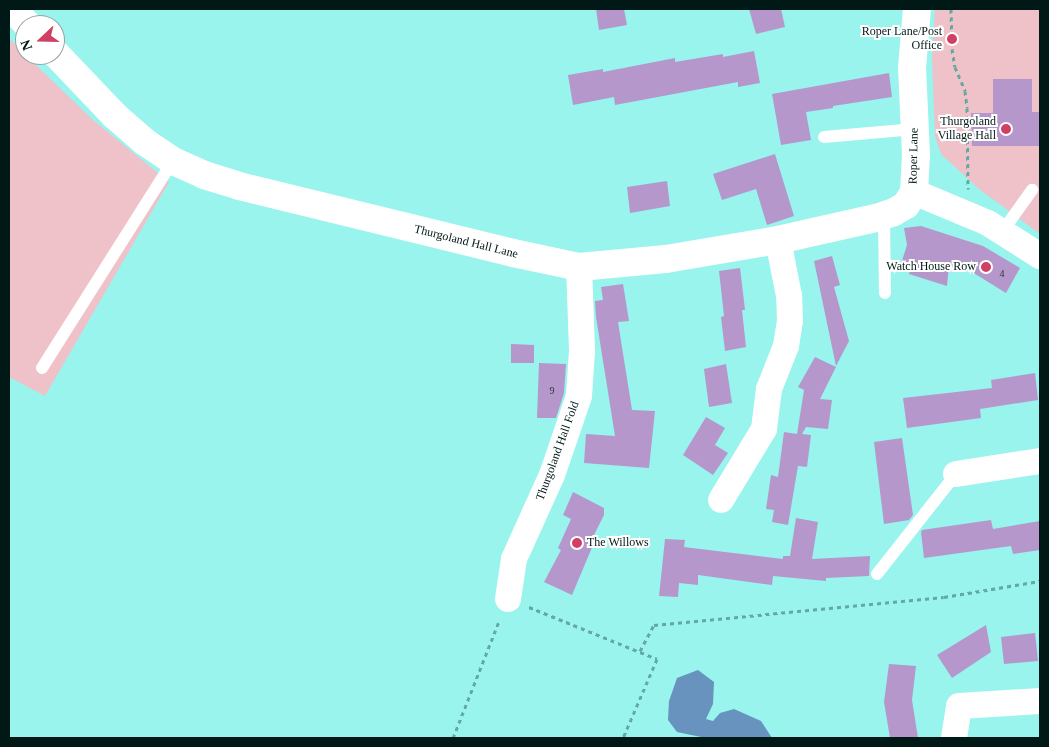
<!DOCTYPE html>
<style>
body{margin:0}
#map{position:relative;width:1049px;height:747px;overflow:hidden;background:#98f4ed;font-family:Georgia,serif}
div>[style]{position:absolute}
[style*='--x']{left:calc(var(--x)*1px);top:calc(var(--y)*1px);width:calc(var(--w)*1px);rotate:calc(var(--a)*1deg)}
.green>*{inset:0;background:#eec2c8}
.water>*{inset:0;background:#6893bf}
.building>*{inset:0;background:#b597cc}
.path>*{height:3px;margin-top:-1.5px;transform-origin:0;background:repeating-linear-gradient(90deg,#63a8a2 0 4px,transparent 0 8px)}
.service>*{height:12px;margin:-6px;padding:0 6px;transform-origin:6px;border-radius:6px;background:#fff}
.minor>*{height:26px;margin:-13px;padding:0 13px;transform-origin:13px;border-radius:13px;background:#fff}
.tertiary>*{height:28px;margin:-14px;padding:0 14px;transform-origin:14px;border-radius:14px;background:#fff}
.dots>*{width:14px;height:14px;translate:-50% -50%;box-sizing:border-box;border:2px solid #fff;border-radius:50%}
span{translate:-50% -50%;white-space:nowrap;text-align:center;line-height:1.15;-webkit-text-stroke:4px #fff;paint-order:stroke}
.number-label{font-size:10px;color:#2d3844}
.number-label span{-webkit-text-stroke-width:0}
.poi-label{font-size:12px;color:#001917}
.right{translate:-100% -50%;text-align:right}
.left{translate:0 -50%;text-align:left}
.street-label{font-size:12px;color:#001917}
.frame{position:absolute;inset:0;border:10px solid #001917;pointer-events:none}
.north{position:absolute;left:15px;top:15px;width:50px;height:50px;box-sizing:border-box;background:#fff;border:1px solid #99a3a2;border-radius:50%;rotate:249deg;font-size:14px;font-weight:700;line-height:20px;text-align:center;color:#001917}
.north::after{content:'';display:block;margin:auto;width:18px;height:22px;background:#cf4064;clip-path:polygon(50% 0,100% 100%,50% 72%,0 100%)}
</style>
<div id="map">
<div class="green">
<i style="clip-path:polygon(935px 9px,1040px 9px,1040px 234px,979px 189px,941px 154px,935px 137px,932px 58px)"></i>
<i style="clip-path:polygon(9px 39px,92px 119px,169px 182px,45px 396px,9px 377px)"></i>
</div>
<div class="water">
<i style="clip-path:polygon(698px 670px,714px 682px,713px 704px,706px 719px,713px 721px,720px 713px,734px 709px,761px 721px,772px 738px,706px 738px,677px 732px,668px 720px,669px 701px,677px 678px)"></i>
</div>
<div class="building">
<i style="clip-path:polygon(596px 9px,624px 9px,627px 25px,599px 30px)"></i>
<i style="clip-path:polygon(749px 9px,781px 9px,785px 27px,756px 34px)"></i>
<i style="clip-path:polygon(754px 51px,760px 83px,738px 87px,738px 82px,615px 105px,614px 97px,573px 105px,568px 75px,603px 69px,603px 72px,675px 58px,675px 62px,723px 54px,723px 57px)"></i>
<i style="clip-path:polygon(889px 73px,892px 97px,833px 106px,833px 108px,806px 112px,811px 140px,781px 145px,772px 94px)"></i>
<i style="clip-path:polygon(993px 79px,1032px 79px,1032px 112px,1040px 112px,1040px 146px,972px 146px,971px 113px,993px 113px)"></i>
<i style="clip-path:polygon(775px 154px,794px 216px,767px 225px,756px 189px,722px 200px,713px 174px)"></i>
<i style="clip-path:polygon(667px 181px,670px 206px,630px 213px,627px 187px)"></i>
<i style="clip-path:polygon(921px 226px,983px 246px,1020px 268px,1006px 293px,972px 272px,949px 265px,947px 286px,909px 274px,910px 270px,900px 267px,907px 245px,904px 228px)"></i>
<i style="clip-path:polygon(832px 256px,840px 285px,834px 287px,849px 341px,836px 366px,814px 261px)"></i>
<i style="clip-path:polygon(740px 268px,745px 310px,742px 310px,746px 347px,725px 351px,721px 317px,724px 316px,719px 271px)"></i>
<i style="clip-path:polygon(623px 284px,629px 321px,618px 322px,632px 410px,655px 411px,649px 468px,584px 463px,586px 434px,615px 436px,596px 317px,595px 301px,603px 300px,601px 287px)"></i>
<i style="clip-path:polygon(511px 344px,534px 345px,534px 363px,511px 363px)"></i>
<i style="clip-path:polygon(815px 357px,836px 367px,820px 399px,832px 400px,828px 429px,806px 427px,802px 434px,811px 435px,807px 467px,798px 466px,788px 525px,772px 522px,774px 510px,766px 509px,771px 475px,778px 477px,784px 432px,797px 434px,804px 390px,798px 387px)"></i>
<i style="clip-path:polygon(539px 363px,566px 364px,564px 393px,556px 418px,537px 418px)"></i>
<i style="clip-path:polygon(726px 364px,732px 403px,709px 407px,704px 369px)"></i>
<i style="clip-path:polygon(1035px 373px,1038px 400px,980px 409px,981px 418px,907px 428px,903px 398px,992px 388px,991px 380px)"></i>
<i style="clip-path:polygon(706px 417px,725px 428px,715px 445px,728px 453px,713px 475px,683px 455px)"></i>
<i style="clip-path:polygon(902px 438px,913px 515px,909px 520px,884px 524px,874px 442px)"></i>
<i style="clip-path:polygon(573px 492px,604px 508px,604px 515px,593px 537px,596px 538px,572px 595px,544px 582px,561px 550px,558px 548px,571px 519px,563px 515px)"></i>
<i style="clip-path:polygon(796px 518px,818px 522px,812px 559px,870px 556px,869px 576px,826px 578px,826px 581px,773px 576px,772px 585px,698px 575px,698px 585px,679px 583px,678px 597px,659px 596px,665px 539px,685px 540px,684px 547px,783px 559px,783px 556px,790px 556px)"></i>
<i style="clip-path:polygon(991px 520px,993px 529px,1040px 521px,1040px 550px,1013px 554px,1011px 546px,924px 558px,921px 532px,922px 530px)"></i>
<i style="clip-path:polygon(986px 625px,991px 652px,952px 678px,937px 655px)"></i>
<i style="clip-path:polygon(1035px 633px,1038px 661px,1004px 664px,1001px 637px)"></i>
<i style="clip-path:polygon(889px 664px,916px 666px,912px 700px,918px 738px,890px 738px,884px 702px)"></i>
</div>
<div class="path">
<i style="--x:951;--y:9;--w:40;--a:88.6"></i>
<i style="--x:952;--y:49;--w:18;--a:81"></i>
<i style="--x:955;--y:67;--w:26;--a:67"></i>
<i style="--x:965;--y:91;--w:17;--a:83"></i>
<i style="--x:967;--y:108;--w:81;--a:89.3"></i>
<i style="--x:529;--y:607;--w:138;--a:22.1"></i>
<i style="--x:657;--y:659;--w:86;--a:113.3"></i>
<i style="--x:640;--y:651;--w:30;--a:-62"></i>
<i style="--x:654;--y:625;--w:291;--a:-5.5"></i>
<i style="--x:944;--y:597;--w:97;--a:-9.5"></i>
<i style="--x:453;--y:738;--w:126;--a:-68.5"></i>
</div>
<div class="service">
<i style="--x:824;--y:137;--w:91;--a:-5"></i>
<i style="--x:884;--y:216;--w:77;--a:89.3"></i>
<i style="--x:1002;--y:232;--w:52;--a:-54.5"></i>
<i style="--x:42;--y:368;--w:245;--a:-57.7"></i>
<i style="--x:877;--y:574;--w:127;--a:-51.7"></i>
</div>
<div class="minor">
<i style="--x:914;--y:192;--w:80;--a:22.7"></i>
<i style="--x:988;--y:223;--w:62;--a:32.4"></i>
<i style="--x:956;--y:474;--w:85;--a:-8.8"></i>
<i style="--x:721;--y:500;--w:83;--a:-58.8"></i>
<i style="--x:764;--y:429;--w:40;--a:-82.9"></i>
<i style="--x:769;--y:389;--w:46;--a:-68.4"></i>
<i style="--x:786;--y:346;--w:25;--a:-81"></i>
<i style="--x:790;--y:321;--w:25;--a:-92"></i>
<i style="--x:789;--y:296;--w:57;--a:-101.1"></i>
<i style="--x:508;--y:599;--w:40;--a:-81.5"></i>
<i style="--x:514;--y:559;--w:92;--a:-65.7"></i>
<i style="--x:552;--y:475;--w:83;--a:-71.1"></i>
<i style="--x:579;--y:396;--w:45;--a:-86.2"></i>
<i style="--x:582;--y:351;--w:84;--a:-92"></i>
<i style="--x:954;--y:738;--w:32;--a:-81"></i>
<i style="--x:959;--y:706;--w:81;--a:-3.5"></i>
</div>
<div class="tertiary">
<i style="--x:12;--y:9;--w:23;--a:45"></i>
<i style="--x:55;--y:53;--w:86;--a:46.4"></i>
<i style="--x:114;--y:115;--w:41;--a:41.1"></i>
<i style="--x:145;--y:142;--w:34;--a:34"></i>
<i style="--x:173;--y:161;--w:34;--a:24"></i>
<i style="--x:204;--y:175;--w:37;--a:17"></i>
<i style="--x:239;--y:186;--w:282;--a:13.7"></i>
<i style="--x:513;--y:253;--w:67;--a:12"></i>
<i style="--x:579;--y:267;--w:87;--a:-5.3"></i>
<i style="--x:666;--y:259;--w:114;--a:-9.6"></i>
<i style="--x:778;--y:240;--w:100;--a:-12.7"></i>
<i style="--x:876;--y:218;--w:19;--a:-18"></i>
<i style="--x:894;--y:212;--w:14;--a:-30"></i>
<i style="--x:906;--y:205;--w:15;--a:-58"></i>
<i style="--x:914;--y:192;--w:37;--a:-87"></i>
<i style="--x:916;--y:155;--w:87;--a:-92.6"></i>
<i style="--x:912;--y:68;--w:59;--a:-85.2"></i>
</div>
<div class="dots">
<i style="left:952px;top:39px;background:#cf4064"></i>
<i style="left:1006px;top:129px;background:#cf4064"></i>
<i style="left:986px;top:267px;background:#cf4064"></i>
<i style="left:577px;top:543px;background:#cf4064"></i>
</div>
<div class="number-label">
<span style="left:1002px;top:274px">4</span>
<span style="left:552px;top:391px">9</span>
</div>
<div class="poi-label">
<span class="right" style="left:942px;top:39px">Roper Lane/Post<br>Office</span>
<span class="right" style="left:996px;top:129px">Thurgoland<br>Village Hall</span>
<span class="right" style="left:976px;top:267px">Watch House Row</span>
<span class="left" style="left:587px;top:543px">The Willows</span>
</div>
<div class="street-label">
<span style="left:914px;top:156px;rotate:-89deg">Roper Lane</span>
<span style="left:466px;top:242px;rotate:14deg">Thurgoland Hall Lane</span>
<span style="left:558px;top:451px;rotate:-70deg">Thurgoland Hall Fold</span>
</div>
<div class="frame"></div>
<div class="north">N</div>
</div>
